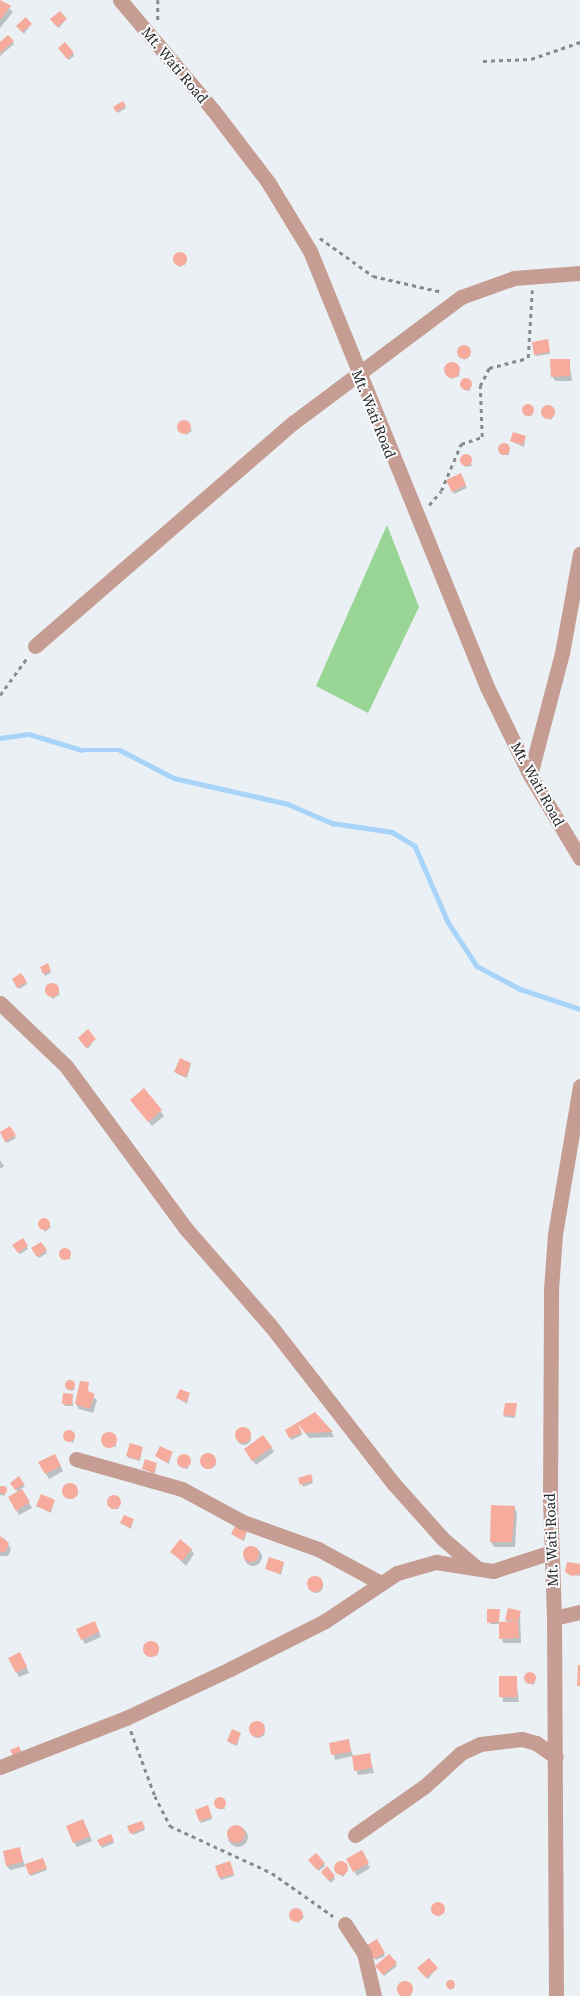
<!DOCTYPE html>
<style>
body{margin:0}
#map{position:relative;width:580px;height:1996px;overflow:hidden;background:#eaf0f4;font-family:"Source Serif 4",serif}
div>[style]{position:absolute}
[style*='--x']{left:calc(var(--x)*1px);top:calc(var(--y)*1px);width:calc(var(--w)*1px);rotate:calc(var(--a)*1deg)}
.green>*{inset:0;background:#99d594}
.shadow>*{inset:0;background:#0003}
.round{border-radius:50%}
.stream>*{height:4.5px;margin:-2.25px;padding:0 2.25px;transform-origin:2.25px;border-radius:2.25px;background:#a7d4f8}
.building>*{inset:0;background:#f6ab9c}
.path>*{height:2.5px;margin-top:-1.25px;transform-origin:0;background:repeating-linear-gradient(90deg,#878b8d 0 4px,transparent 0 8px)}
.minor>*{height:15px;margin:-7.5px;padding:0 7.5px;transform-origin:7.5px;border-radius:7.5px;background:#c69d93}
span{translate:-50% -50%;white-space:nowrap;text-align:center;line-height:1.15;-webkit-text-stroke:4px #fafcfe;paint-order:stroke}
.street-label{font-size:15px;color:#27292b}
</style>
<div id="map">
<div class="green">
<i style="clip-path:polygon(387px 525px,419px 607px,368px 713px,316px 686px)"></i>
</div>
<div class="shadow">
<i style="clip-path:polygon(0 0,13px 12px,0 28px)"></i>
<i style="clip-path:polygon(66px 19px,59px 28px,53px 21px)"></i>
<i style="clip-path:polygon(31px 24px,24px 34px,19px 28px)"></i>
<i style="clip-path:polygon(13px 42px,14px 44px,0 56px,0 43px)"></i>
<i style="clip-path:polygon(61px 51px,73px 54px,74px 56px,69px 60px)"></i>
<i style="clip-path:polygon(123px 103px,126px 108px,118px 113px,115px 107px)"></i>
<i style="clip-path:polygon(183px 255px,186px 264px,179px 267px,175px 257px)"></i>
<i style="clip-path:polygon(548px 342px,550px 354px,536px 356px,535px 354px)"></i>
<i style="clip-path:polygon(464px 347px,470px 356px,464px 360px,459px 350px)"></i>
<i style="clip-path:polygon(569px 360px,572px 381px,555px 381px,552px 376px)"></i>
<i style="clip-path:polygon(454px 365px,460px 376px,451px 379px,446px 369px)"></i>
<i style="clip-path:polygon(463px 380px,470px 382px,470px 391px,464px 390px)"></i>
<i style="clip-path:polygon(529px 406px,533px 415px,527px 416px,524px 407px)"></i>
<i style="clip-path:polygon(547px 407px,555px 414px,551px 420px,542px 413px)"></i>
<i style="clip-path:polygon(185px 421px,192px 431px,186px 435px,179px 426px)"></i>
<i style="clip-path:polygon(525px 437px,524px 447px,511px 441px)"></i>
<i style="clip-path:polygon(507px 445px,509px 455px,502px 455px,500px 447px)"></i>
<i style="clip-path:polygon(469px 456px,472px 466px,465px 467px,462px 459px)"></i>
<i style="clip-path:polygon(460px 475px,467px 488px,454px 494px,448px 481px)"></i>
<i style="clip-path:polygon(47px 965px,51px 973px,45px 976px,41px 967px)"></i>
<i style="clip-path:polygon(21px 975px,27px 984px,19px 989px,14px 980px)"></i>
<i style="clip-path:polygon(52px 985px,60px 994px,53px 999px,47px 991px)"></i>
<i style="clip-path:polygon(95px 1039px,88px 1049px,80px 1040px)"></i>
<i style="clip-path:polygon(191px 1064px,187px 1078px,177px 1074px,176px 1072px)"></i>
<i style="clip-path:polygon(144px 1090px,164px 1116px,152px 1126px,131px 1100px)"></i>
<i style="clip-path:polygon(10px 1128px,16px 1138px,7px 1143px,1px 1133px)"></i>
<i style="clip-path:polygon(0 1160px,4px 1166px,0 1169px)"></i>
<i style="clip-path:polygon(44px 1220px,51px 1227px,45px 1232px,40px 1225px)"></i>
<i style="clip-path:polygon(22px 1239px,28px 1249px,20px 1254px,14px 1245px)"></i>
<i style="clip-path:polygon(41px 1243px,47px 1253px,39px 1258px,33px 1249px)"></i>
<i style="clip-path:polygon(62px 1251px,69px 1251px,70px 1259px,63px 1259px)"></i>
<i style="clip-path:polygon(71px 1382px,75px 1389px,71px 1391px,67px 1385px)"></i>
<i style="clip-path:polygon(88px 1383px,88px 1393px,97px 1400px,93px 1413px,79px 1409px,76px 1404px)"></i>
<i style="clip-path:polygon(189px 1394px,187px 1404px,178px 1398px)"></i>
<i style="clip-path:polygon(72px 1395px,73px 1406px,65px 1406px,64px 1404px)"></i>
<i style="clip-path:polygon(516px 1404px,515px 1418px,505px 1417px,504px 1415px)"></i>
<i style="clip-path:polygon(315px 1414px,332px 1433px,334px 1437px,309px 1438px,303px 1430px)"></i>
<i style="clip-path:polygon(298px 1426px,302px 1435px,291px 1440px,287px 1430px)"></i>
<i class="round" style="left:237px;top:1431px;width:14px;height:14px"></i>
<i style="clip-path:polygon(67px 1432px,75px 1436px,73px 1443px,65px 1438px)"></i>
<i style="clip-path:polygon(109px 1434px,116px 1439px,116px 1447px,105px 1445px,105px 1435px)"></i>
<i style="clip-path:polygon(271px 1447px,274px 1452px,256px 1465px,248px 1454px)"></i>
<i style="clip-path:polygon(142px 1448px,140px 1461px,129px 1458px,127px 1456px)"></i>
<i style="clip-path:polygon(172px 1453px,169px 1464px,156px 1456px)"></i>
<i class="round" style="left:202px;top:1455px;width:14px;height:14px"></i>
<i style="clip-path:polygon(55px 1455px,63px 1471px,49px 1479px,40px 1463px)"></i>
<i style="clip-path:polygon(181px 1458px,189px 1459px,188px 1469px,182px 1468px)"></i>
<i style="clip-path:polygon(156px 1464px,155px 1474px,143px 1469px)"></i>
<i style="clip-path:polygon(19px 1478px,25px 1486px,21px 1489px,32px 1508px,19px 1515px,9px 1498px,18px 1493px,12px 1483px)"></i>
<i style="clip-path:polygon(311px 1478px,313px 1483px,303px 1487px,300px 1479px)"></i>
<i class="round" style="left:64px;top:1485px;width:14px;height:14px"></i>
<i style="clip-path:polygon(0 1486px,5px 1488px,5px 1496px,0 1495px)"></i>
<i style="clip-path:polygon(110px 1498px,117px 1498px,119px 1509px,111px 1509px)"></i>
<i style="clip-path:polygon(54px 1501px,51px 1513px,38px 1506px)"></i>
<i style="clip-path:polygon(514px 1508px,517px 1512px,515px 1547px,494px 1547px,491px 1542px)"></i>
<i style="clip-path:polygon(133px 1520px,131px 1529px,121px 1523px)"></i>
<i style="clip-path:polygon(247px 1531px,244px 1541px,232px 1534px)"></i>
<i style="clip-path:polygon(0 1538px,5px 1539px,11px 1549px,8px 1556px,0 1556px)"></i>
<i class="round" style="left:244px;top:1548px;width:18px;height:18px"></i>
<i style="clip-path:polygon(191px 1549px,194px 1554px,186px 1566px,172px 1552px)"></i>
<i style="clip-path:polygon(284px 1563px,281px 1575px,266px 1568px)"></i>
<i style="clip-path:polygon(580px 1565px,580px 1576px,568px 1574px,567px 1572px)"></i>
<i class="round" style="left:309px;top:1579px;width:14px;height:14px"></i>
<i style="clip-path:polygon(499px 1610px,499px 1623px,508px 1623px,506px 1620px,520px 1612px,521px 1643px,503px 1643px,500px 1624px,490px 1624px)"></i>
<i style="clip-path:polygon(97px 1627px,101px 1637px,85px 1644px,82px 1639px)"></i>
<i style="clip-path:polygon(150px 1643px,154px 1643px,158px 1655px,149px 1657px,145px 1647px)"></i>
<i style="clip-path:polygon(22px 1658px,29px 1673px,19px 1677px,9px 1659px)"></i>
<i style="clip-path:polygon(528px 1675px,535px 1677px,534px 1685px,527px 1683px)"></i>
<i style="clip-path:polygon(500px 1677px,516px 1677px,519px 1702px,503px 1702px)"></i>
<i class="round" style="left:251px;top:1724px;width:14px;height:14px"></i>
<i style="clip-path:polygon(240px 1734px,237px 1746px,230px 1743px,228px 1741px)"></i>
<i style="clip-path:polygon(348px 1740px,353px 1756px,335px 1760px,331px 1744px)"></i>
<i style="clip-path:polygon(369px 1754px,374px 1773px,358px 1775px,356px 1770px)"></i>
<i style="clip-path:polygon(223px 1800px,225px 1809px,218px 1809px,217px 1801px)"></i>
<i style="clip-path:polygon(209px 1809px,212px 1819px,201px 1823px,200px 1821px)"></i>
<i style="clip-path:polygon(142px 1824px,145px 1830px,133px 1835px,129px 1827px)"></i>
<i style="clip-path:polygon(86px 1826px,92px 1841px,77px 1847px,74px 1842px)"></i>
<i class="round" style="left:228px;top:1827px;width:20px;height:20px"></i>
<i style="clip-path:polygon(111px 1835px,114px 1843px,102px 1848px,99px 1840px)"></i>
<i style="clip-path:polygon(19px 1848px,25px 1866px,42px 1859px,47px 1870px,31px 1876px,27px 1866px,10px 1870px,7px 1866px)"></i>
<i style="clip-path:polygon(361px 1852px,370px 1868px,357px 1876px,348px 1860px)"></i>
<i style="clip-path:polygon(311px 1862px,324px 1864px,325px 1866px,319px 1871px)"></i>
<i style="clip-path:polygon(340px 1864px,348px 1870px,343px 1877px,336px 1871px)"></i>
<i style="clip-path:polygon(231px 1865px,234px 1876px,221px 1880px,217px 1867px)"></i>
<i style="clip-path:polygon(326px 1868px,335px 1879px,331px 1883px,323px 1874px)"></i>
<i style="clip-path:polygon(440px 1904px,444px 1912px,438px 1916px,433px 1907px)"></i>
<i style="clip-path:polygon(296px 1909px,304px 1917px,298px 1923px,291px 1916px)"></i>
<i style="clip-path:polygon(377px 1941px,385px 1956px,376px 1960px,368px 1945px)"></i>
<i style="clip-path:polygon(389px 1956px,397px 1966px,384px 1976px,378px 1968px)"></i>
<i style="clip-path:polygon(437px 1968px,428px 1979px,420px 1970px)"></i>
<i style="clip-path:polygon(451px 1981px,454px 1988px,450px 1990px,447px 1982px)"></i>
<i style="clip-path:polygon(400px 1985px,410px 1985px,411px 1996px,400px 1996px)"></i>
</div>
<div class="stream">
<i style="--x:0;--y:738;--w:29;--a:-8"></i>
<i style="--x:29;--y:734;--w:55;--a:16.8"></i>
<i style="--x:82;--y:750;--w:38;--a:0"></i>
<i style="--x:120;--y:750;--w:61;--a:27.4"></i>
<i style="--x:174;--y:778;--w:117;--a:12.8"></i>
<i style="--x:288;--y:804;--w:48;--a:23.4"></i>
<i style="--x:332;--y:823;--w:61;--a:8.5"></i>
<i style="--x:392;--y:832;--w:27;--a:31"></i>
<i style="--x:415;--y:846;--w:83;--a:66.5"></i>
<i style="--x:448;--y:922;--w:53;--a:56.6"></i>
<i style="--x:477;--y:966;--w:49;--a:28.1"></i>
<i style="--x:520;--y:989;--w:63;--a:18.4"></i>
</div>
<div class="building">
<i style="clip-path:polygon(0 0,11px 6px,0 20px)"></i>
<i style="clip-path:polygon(60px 11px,67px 19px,57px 27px,50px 19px)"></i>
<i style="clip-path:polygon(26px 17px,32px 24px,22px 32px,16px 26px)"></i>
<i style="clip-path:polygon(8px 35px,14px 41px,0 53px,0 42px)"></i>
<i style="clip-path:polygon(65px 42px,74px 53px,67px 59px,58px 48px)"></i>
<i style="clip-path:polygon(123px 101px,126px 106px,116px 112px,113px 107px)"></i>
<i class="round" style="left:173px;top:252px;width:14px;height:14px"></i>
<i style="clip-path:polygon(548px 339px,550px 352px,534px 355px,532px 342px)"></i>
<i class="round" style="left:457px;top:345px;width:14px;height:14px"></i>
<i style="clip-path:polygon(550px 359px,570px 359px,570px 376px,551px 377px)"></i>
<i class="round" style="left:444px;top:362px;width:16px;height:16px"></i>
<i class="round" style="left:460px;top:378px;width:12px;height:12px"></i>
<i class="round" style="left:522px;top:404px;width:12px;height:12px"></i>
<i class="round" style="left:541px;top:405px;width:14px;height:14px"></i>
<i class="round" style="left:177px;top:420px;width:14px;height:14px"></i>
<i style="clip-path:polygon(513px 432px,526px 436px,523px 445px,510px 441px)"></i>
<i class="round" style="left:498px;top:443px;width:12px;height:12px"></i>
<i class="round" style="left:460px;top:454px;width:12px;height:12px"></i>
<i style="clip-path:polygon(461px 473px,466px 485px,452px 492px,446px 480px)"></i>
<i style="clip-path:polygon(48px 963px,51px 971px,43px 974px,40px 967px)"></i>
<i style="clip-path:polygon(21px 973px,27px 982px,17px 988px,12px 979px)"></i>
<i class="round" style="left:45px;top:983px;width:14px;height:14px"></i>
<i style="clip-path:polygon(88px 1029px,96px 1039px,86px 1048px,78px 1038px)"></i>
<i style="clip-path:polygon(180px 1058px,191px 1063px,186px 1077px,174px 1072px)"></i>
<i style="clip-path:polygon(144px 1088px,162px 1110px,148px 1122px,130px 1100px)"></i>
<i style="clip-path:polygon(10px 1126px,16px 1135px,5px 1142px,0 1132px)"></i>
<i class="round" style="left:38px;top:1218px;width:12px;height:12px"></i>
<i style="clip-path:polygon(23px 1238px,28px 1246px,18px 1253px,12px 1245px)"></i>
<i style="clip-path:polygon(41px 1242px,47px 1250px,37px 1257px,31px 1248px)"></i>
<i class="round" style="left:59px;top:1248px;width:12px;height:12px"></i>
<i class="round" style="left:65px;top:1380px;width:10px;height:10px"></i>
<i style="clip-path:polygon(80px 1381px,89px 1382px,88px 1391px,95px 1394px,90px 1409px,75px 1404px)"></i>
<i style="clip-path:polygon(180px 1389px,190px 1393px,186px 1402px,176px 1398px)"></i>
<i style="clip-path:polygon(63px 1393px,73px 1394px,72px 1405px,62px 1404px)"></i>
<i style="clip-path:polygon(505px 1403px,517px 1403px,515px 1416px,503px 1415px)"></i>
<i style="clip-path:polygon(315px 1412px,333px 1432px,305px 1433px,298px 1424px,302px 1433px,289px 1438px,285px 1430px)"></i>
<i class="round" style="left:235px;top:1427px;width:16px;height:16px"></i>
<i class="round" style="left:63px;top:1430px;width:12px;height:12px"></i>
<i class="round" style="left:101px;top:1432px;width:16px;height:16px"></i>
<i style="clip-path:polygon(263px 1435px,272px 1447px,252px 1461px,244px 1449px)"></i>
<i style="clip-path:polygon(130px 1443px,143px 1447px,139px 1460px,126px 1456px)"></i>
<i style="clip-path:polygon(160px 1446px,173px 1452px,167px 1463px,155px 1456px)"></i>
<i class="round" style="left:200px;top:1453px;width:16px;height:16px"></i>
<i style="clip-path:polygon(55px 1454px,61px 1466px,45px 1474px,38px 1462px)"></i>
<i class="round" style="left:177px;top:1454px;width:14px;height:14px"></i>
<i style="clip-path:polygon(145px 1459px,157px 1463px,154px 1473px,142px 1469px)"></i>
<i style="clip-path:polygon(311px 1474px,313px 1481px,300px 1485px,298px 1478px)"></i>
<i style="clip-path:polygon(19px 1476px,24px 1484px,15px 1490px,10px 1483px)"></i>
<i class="round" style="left:62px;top:1483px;width:16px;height:16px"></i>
<i class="round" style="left:-1px;top:1486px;width:8px;height:8px"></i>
<i style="clip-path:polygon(22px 1489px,30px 1502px,16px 1511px,8px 1497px)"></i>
<i style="clip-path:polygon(41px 1494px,55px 1500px,50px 1512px,36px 1506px)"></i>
<i class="round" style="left:107px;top:1495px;width:14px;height:14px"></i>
<i style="clip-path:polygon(491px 1505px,515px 1506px,512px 1542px,490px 1542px)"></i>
<i style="clip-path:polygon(124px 1515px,134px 1519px,130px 1528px,120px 1523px)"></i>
<i style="clip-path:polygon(236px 1524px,248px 1530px,242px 1540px,231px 1534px)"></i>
<i style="clip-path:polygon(0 1536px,9px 1543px,6px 1551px,0 1553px)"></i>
<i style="clip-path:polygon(180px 1539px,192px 1549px,182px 1561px,170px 1552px)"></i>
<i class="round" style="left:243px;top:1546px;width:16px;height:16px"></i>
<i style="clip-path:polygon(269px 1557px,284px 1562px,280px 1574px,265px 1569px)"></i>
<i style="clip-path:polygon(567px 1562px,580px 1564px,580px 1574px,572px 1576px,565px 1572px)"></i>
<i class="round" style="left:307px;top:1576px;width:16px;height:16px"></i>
<i style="clip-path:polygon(508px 1608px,521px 1611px,518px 1621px,505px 1620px)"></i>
<i style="clip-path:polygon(487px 1609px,500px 1609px,499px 1622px,487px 1623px)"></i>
<i style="clip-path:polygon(95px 1621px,99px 1632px,81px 1640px,76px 1629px)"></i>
<i style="clip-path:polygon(518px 1621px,519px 1638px,499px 1639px,499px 1622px)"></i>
<i class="round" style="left:143px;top:1641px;width:16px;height:16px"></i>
<i style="clip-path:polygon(20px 1652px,27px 1667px,16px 1673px,8px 1658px)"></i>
<i style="clip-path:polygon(578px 1665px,580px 1665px,580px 1686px,577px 1686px)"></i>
<i class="round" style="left:524px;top:1672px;width:12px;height:12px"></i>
<i style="clip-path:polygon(499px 1676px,517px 1676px,517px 1697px,499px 1697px)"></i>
<i class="round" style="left:249px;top:1721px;width:16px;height:16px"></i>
<i style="clip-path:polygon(232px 1729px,241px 1733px,236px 1745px,227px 1741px)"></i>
<i style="clip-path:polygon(349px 1739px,351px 1752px,331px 1755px,329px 1743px)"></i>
<i style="clip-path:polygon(19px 1746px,22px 1753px,13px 1756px,10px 1750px)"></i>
<i style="clip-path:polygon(370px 1753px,372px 1768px,354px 1771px,352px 1756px)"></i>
<i class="round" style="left:214px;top:1797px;width:12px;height:12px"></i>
<i style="clip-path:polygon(208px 1805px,212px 1817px,199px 1821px,195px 1810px)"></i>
<i style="clip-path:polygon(83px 1819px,90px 1836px,73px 1843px,66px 1826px)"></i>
<i style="clip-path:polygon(142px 1821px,145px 1828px,130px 1834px,127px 1826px)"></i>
<i class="round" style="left:227px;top:1825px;width:18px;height:18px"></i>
<i style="clip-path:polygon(111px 1834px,114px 1841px,100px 1846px,97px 1840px)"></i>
<i style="clip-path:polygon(20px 1847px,23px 1862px,6px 1866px,3px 1851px)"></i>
<i style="clip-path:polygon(362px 1850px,369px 1863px,353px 1872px,346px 1859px)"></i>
<i style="clip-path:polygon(316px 1853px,325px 1863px,317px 1870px,308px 1860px)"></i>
<i style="clip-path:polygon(43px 1858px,47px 1868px,29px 1875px,25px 1864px)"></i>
<i style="clip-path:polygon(230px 1861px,234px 1874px,219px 1878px,215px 1866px)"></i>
<i class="round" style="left:334px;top:1861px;width:14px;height:14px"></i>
<i style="clip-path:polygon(327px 1866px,335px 1876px,329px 1881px,321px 1872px)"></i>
<i class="round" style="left:431px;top:1902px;width:14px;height:14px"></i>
<i class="round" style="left:289px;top:1908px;width:14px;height:14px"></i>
<i style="clip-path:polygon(377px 1939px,385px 1953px,374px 1959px,367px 1945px)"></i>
<i style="clip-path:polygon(389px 1954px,397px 1963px,383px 1975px,375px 1966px)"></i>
<i style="clip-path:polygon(429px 1958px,438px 1968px,426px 1978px,417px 1968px)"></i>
<i class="round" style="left:445.5px;top:1979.5px;width:9px;height:9px"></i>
<i class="round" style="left:397px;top:1981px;width:16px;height:16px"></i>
</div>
<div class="path">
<i style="--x:158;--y:0;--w:23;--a:90"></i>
<i style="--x:483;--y:61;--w:48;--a:-2.4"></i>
<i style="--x:531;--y:59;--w:52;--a:-19.1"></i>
<i style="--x:320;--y:238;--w:65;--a:35.6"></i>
<i style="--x:373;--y:276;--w:71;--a:13.1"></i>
<i style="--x:429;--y:505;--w:18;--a:-49"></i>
<i style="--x:441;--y:491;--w:51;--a:-66.9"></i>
<i style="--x:461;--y:444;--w:22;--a:-18"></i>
<i style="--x:482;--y:437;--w:51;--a:-92.2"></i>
<i style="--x:480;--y:386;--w:20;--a:-63"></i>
<i style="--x:489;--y:368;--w:40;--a:-14.4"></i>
<i style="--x:528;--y:358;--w:68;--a:-86.6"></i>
<i style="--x:0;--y:695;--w:46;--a:-53.9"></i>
<i style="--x:131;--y:1731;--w:69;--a:69.7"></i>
<i style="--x:155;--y:1796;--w:34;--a:63"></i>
<i style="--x:170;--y:1826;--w:112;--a:24.7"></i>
<i style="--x:272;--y:1873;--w:75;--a:35.2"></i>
</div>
<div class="minor">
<i style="--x:120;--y:0;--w:144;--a:49.8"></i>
<i style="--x:213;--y:110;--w:91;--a:52.6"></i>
<i style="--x:268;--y:182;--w:81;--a:58.7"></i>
<i style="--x:310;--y:251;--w:471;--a:67.9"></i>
<i style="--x:487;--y:687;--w:98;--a:64"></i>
<i style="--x:530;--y:775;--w:97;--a:58.9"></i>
<i style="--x:35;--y:646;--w:342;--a:-40.9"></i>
<i style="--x:294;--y:422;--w:209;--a:-36.8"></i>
<i style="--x:461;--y:297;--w:56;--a:-19.7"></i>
<i style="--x:514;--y:278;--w:66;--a:-4.3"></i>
<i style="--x:530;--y:775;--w:126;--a:-75.3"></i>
<i style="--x:562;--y:653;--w:101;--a:-79.7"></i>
<i style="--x:0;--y:1003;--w:91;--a:43.7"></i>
<i style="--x:66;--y:1066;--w:204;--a:53.6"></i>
<i style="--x:187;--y:1230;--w:126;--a:48.9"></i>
<i style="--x:270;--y:1325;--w:200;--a:52.1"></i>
<i style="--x:393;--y:1483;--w:75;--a:48.2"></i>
<i style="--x:443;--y:1539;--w:45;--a:40.5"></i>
<i style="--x:76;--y:1459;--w:110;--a:15.8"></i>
<i style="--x:182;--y:1489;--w:69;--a:28.4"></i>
<i style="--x:243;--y:1522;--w:80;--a:19.8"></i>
<i style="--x:318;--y:1549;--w:69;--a:28.4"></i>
<i style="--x:554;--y:1618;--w:27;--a:-13"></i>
<i style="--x:0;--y:1767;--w:135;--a:-21.3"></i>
<i style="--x:126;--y:1718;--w:115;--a:-25.2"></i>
<i style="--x:230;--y:1669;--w:106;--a:-26.8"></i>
<i style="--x:325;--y:1621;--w:87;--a:-33.7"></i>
<i style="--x:397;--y:1573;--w:41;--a:-15.8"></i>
<i style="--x:436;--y:1562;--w:58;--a:9"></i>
<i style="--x:493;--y:1571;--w:61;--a:-18.1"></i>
<i style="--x:355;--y:1835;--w:85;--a:-35"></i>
<i style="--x:425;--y:1786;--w:49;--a:-42.5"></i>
<i style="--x:461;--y:1753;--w:21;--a:-25"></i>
<i style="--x:480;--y:1744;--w:42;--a:-6.8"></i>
<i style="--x:522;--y:1739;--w:15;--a:16"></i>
<i style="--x:536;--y:1743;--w:24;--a:35"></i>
<i style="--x:345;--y:1924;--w:35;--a:57"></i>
<i style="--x:364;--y:1953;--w:44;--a:76.9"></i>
<i style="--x:556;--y:1996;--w:378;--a:-90.3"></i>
<i style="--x:554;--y:1618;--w:118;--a:-91.9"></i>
<i style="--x:550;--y:1500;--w:211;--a:-89.7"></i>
<i style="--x:551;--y:1289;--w:55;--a:-85.8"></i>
<i style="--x:555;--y:1234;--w:150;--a:-80.4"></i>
</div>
<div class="street-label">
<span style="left:175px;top:65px;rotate:50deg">Mt. Wati Road</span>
<span style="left:374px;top:414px;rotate:68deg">Mt. Wati Road</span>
<span style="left:538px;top:784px;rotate:61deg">Mt. Wati Road</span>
<span style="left:551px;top:1540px;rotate:-92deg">Mt. Wati Road</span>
</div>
</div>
